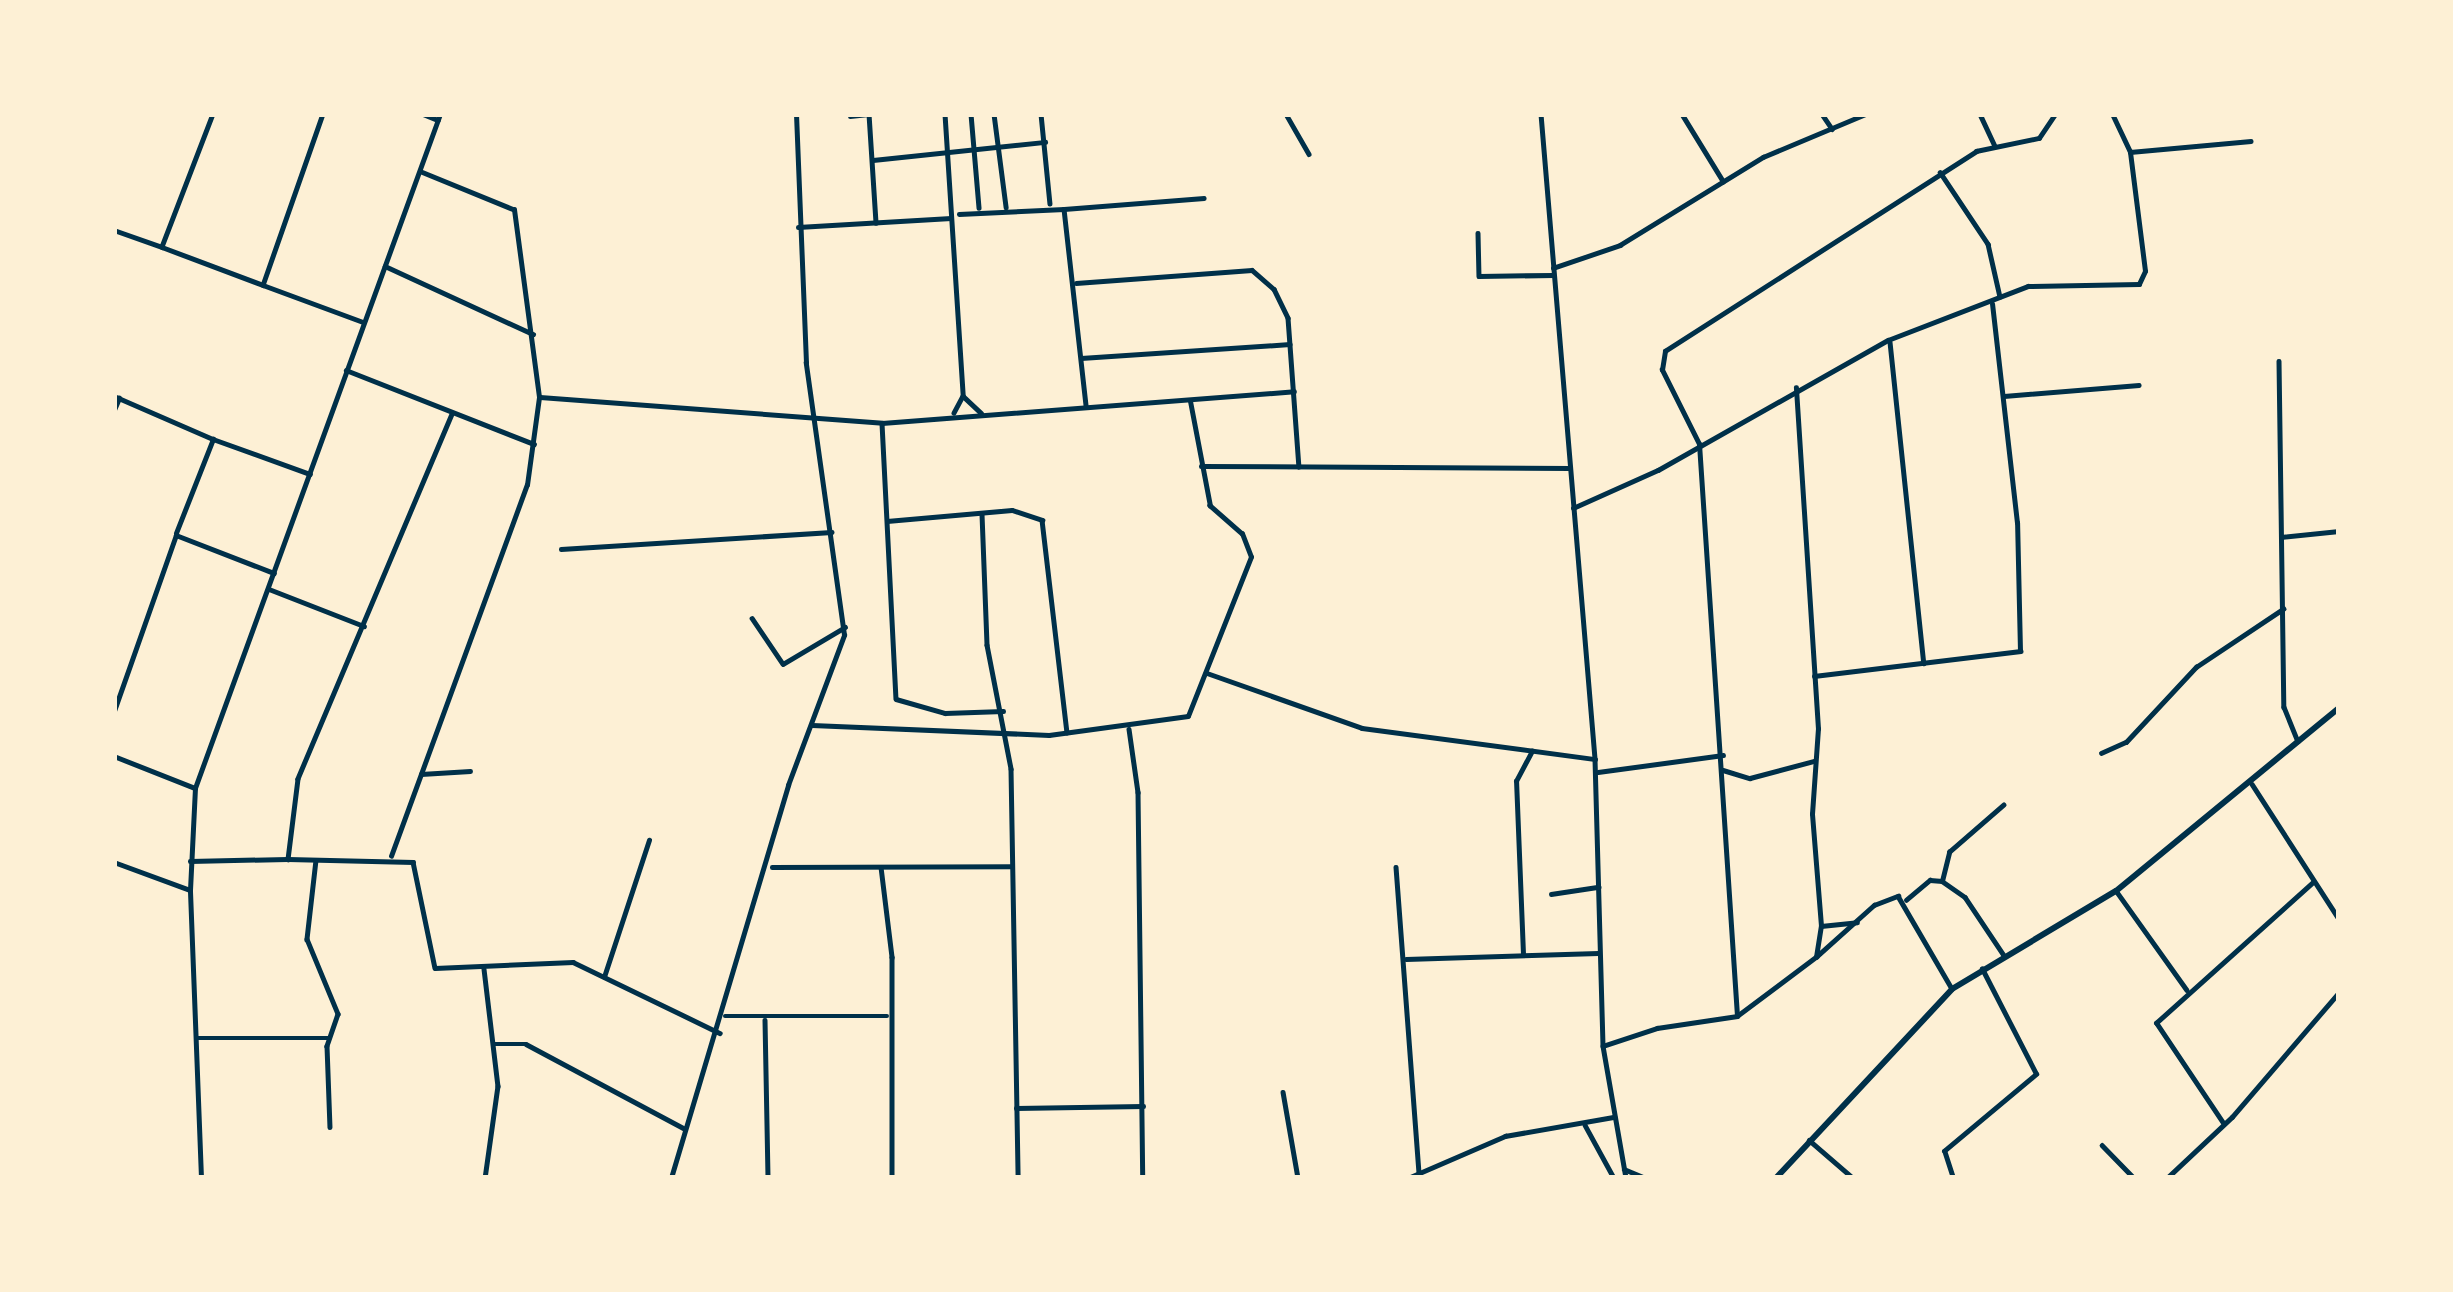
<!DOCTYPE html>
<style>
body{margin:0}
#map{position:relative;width:2453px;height:1292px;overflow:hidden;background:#fdf0d5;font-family:"Varela Round",sans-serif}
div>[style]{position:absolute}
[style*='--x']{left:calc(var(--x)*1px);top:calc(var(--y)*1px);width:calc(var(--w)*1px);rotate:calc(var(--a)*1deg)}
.minor>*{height:4.5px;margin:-2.25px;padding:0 2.25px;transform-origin:2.25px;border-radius:2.25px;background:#003049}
.tertiary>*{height:6px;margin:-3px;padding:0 3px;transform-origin:3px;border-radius:3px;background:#003049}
span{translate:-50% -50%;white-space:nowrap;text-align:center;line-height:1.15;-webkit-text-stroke:12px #fdf0d5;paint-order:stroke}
.frame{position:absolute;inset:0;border:117px solid #fdf0d5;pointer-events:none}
</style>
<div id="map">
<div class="minor">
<i style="--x:213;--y:114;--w:142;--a:111"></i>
<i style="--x:162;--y:247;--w:108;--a:20.6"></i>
<i style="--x:323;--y:114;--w:181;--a:109.3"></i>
<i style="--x:263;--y:285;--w:107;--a:20.3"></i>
<i style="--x:423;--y:114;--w:16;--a:22"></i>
<i style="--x:869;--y:114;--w:109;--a:86.3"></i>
<i style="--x:945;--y:114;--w:283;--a:86.3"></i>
<i style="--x:963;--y:396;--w:19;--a:118"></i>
<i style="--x:971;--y:114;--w:94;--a:85.1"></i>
<i style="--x:994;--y:114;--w:94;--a:82.6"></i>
<i style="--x:1041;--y:114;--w:90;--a:84.3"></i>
<i style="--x:1286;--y:114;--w:46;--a:60.1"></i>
<i style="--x:1541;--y:114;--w:647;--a:85.21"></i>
<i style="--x:1595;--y:759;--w:287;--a:88.4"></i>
<i style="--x:1603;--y:1046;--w:134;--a:80.1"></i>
<i style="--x:1682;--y:114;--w:79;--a:58.5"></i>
<i style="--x:1822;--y:114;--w:18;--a:56"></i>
<i style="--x:1980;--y:114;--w:35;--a:65"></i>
<i style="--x:850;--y:116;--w:18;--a:-6"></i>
<i style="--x:2130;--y:152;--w:121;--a:-5.2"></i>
<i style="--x:873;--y:160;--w:173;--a:-6"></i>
<i style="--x:1940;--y:172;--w:87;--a:56.3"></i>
<i style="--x:1988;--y:244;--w:54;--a:77.2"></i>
<i style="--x:1064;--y:209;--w:140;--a:-4.5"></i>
<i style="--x:959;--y:214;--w:105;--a:-2.7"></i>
<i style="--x:1064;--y:209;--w:198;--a:83.6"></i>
<i style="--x:798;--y:227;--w:153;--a:-3.4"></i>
<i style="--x:114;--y:230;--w:51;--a:19.5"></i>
<i style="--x:1478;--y:233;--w:43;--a:88.7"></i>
<i style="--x:1479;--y:276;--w:74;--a:-0.8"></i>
<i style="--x:385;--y:266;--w:163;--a:24.7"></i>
<i style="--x:1553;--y:268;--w:71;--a:-18.9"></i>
<i style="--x:1620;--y:245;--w:168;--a:-31.6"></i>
<i style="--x:1763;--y:157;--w:112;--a:-22.7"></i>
<i style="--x:1076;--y:283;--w:176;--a:-4.2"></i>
<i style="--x:1252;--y:270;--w:29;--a:41"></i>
<i style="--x:1274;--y:289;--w:32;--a:64"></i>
<i style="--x:1288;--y:318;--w:149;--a:85.8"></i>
<i style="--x:1890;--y:342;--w:323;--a:84"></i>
<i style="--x:1081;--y:358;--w:209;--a:-3.8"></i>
<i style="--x:2279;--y:361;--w:346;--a:89.2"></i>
<i style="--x:2284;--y:707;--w:37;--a:68"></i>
<i style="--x:346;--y:370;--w:202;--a:21.5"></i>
<i style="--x:114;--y:396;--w:108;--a:23.5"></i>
<i style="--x:963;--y:396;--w:25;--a:43"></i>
<i style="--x:2004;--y:396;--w:135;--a:-4.7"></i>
<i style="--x:540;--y:397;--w:343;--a:4.3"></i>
<i style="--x:882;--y:423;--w:413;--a:-4.4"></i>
<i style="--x:114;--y:410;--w:13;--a:-67"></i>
<i style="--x:452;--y:414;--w:396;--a:112.9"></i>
<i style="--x:298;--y:779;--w:81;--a:97.1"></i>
<i style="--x:288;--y:859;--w:125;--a:1.4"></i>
<i style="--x:413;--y:862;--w:108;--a:78.3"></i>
<i style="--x:435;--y:968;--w:138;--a:-2.5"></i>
<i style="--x:573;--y:962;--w:163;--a:25.8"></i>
<i style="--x:882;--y:423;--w:276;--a:87.1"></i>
<i style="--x:896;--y:699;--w:51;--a:15.9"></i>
<i style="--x:945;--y:713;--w:58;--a:-2"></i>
<i style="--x:1201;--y:466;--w:369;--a:0.3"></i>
<i style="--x:1573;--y:508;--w:93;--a:-24.1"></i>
<i style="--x:1658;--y:470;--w:264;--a:-29.5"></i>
<i style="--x:1888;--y:340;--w:150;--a:-21.1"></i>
<i style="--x:2028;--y:286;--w:111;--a:-1"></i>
<i style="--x:2139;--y:284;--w:14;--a:-65"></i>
<i style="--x:2145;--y:271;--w:120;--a:-97.2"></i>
<i style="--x:2130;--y:152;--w:42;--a:-115.3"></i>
<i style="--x:982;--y:514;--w:131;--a:87.8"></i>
<i style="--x:987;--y:645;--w:126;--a:79"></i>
<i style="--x:1011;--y:769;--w:409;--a:89"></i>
<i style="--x:887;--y:521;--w:125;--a:-5"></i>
<i style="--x:1012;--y:510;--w:32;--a:18"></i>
<i style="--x:1042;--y:520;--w:214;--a:83.3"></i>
<i style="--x:176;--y:533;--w:101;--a:-68.5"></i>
<i style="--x:213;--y:439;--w:103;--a:19.8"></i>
<i style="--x:2281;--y:537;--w:58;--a:-5.9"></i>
<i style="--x:561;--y:549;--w:271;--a:-3.6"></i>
<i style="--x:269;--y:589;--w:102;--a:21.3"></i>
<i style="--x:752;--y:618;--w:55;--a:56"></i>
<i style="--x:783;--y:664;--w:72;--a:-30.8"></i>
<i style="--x:1207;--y:673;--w:164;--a:19.5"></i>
<i style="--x:1362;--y:728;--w:235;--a:7.6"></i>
<i style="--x:1814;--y:676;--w:208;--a:-6.9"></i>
<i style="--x:2020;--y:651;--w:128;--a:-91.3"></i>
<i style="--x:2017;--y:523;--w:220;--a:-96.5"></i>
<i style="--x:114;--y:711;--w:187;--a:-70.6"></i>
<i style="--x:176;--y:535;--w:105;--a:21.2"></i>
<i style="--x:812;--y:725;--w:237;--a:2.4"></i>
<i style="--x:1049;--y:735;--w:140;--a:-7.8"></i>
<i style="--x:1188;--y:716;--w:171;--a:-68.4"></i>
<i style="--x:1251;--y:557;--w:25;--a:-111"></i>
<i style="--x:1242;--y:534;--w:43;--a:-138.8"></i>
<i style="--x:1210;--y:506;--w:107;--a:-100.8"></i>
<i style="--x:1129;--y:729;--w:64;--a:81.9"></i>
<i style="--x:1138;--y:792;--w:386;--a:89.3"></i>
<i style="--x:2101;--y:753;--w:27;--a:-24"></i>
<i style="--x:2126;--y:742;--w:103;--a:-47"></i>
<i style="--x:2196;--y:667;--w:105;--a:-33.7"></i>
<i style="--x:114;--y:756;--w:87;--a:21.6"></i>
<i style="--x:1723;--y:770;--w:28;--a:17"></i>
<i style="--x:1750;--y:778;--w:66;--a:-14.9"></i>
<i style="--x:1598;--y:772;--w:126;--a:-7.7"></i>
<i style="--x:421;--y:774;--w:49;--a:-3.5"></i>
<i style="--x:2252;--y:784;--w:161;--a:57.2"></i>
<i style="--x:391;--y:856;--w:395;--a:-69.9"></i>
<i style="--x:527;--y:485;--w:89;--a:-82.2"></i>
<i style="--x:539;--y:397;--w:189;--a:-97.6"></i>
<i style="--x:514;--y:210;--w:100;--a:-157.8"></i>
<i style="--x:316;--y:860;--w:80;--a:96.5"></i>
<i style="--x:307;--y:939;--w:81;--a:67.5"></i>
<i style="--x:338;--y:1014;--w:34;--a:109"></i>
<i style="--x:327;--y:1046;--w:81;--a:87.9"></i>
<i style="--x:190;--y:861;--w:97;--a:-1.2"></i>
<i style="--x:114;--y:862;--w:81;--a:20.2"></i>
<i style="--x:772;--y:867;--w:240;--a:-0.2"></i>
<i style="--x:881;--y:867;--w:91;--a:83"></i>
<i style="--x:892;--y:957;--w:221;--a:90"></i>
<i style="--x:1396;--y:867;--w:307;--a:85.7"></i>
<i style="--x:1942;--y:881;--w:30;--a:-76"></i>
<i style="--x:1949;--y:852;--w:72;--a:-41"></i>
<i style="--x:2117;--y:892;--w:120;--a:54.5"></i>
<i style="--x:1551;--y:894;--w:48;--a:-8.5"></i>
<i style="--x:1906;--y:900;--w:31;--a:-40"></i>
<i style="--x:1930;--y:880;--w:12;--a:5"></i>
<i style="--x:1942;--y:881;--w:28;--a:35"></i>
<i style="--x:1965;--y:897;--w:69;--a:56.3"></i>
<i style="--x:1821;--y:926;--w:36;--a:-6"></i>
<i style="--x:1523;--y:954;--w:173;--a:-92.3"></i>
<i style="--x:1516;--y:781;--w:34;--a:-62"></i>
<i style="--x:1816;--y:957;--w:78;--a:-41.9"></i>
<i style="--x:1874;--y:905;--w:26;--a:-21"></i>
<i style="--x:1898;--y:896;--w:105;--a:59.8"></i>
<i style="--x:1406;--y:959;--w:192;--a:-1.8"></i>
<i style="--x:484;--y:969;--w:118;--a:83.2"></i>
<i style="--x:498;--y:1086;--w:93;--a:98"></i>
<i style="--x:604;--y:977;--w:144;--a:-71.8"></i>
<i style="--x:725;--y:1016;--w:162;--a:0"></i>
<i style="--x:1737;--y:1016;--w:99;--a:-36.8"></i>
<i style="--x:1816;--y:957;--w:31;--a:-81"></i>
<i style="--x:1821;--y:926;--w:112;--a:-94.6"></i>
<i style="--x:1812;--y:814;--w:85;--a:-86"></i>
<i style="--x:1818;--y:729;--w:342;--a:-93.7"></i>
<i style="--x:765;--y:1020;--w:158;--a:88.9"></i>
<i style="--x:197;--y:1038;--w:132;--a:0"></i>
<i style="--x:495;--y:1044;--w:31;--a:0"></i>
<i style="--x:526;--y:1044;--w:180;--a:28.1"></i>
<i style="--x:1603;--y:1046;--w:57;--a:-18.4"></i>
<i style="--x:1657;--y:1028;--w:81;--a:-8.5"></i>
<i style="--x:1737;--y:1016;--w:573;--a:-93.8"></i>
<i style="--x:1699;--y:444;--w:83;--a:-116.6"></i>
<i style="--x:1662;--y:370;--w:19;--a:-81"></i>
<i style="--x:1665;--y:351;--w:370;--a:-32.7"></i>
<i style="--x:1976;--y:151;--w:64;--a:-11.7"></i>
<i style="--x:2039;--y:138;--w:29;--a:-56"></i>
<i style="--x:1283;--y:1092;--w:87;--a:80.1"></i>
<i style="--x:1016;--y:1108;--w:127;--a:-0.9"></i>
<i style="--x:2223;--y:1123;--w:120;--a:-123.8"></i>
<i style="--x:2156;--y:1023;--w:211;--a:-41.9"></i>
<i style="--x:1585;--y:1125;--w:60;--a:61.3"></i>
<i style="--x:1809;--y:1140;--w:58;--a:40.8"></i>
<i style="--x:2102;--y:1145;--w:46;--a:45.9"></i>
<i style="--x:1624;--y:1169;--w:23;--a:23"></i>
<i style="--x:201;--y:1178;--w:288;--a:-92.2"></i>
<i style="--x:190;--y:890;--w:102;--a:-87.2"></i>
<i style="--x:195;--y:788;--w:717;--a:-70.02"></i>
<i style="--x:671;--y:1178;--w:410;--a:-73.4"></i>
<i style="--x:788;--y:785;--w:160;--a:-69.5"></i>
<i style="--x:844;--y:635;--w:275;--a:-98"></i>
<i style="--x:806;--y:363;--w:249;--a:-92.3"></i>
<i style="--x:1408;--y:1178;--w:106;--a:-23.4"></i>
<i style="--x:1505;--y:1136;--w:111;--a:-9.9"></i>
<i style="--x:1953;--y:1178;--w:28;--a:-108"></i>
<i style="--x:1944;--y:1151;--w:120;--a:-39.9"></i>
<i style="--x:2036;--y:1074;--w:118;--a:-117.2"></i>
<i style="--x:2167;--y:1178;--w:89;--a:-43.2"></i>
<i style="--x:2232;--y:1117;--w:165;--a:-49.4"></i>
</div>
<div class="tertiary">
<i style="--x:1776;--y:1178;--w:258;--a:-47"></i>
<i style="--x:1952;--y:989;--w:191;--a:-30.9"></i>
<i style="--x:2116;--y:891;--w:288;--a:-39.4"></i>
</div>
<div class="frame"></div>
</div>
